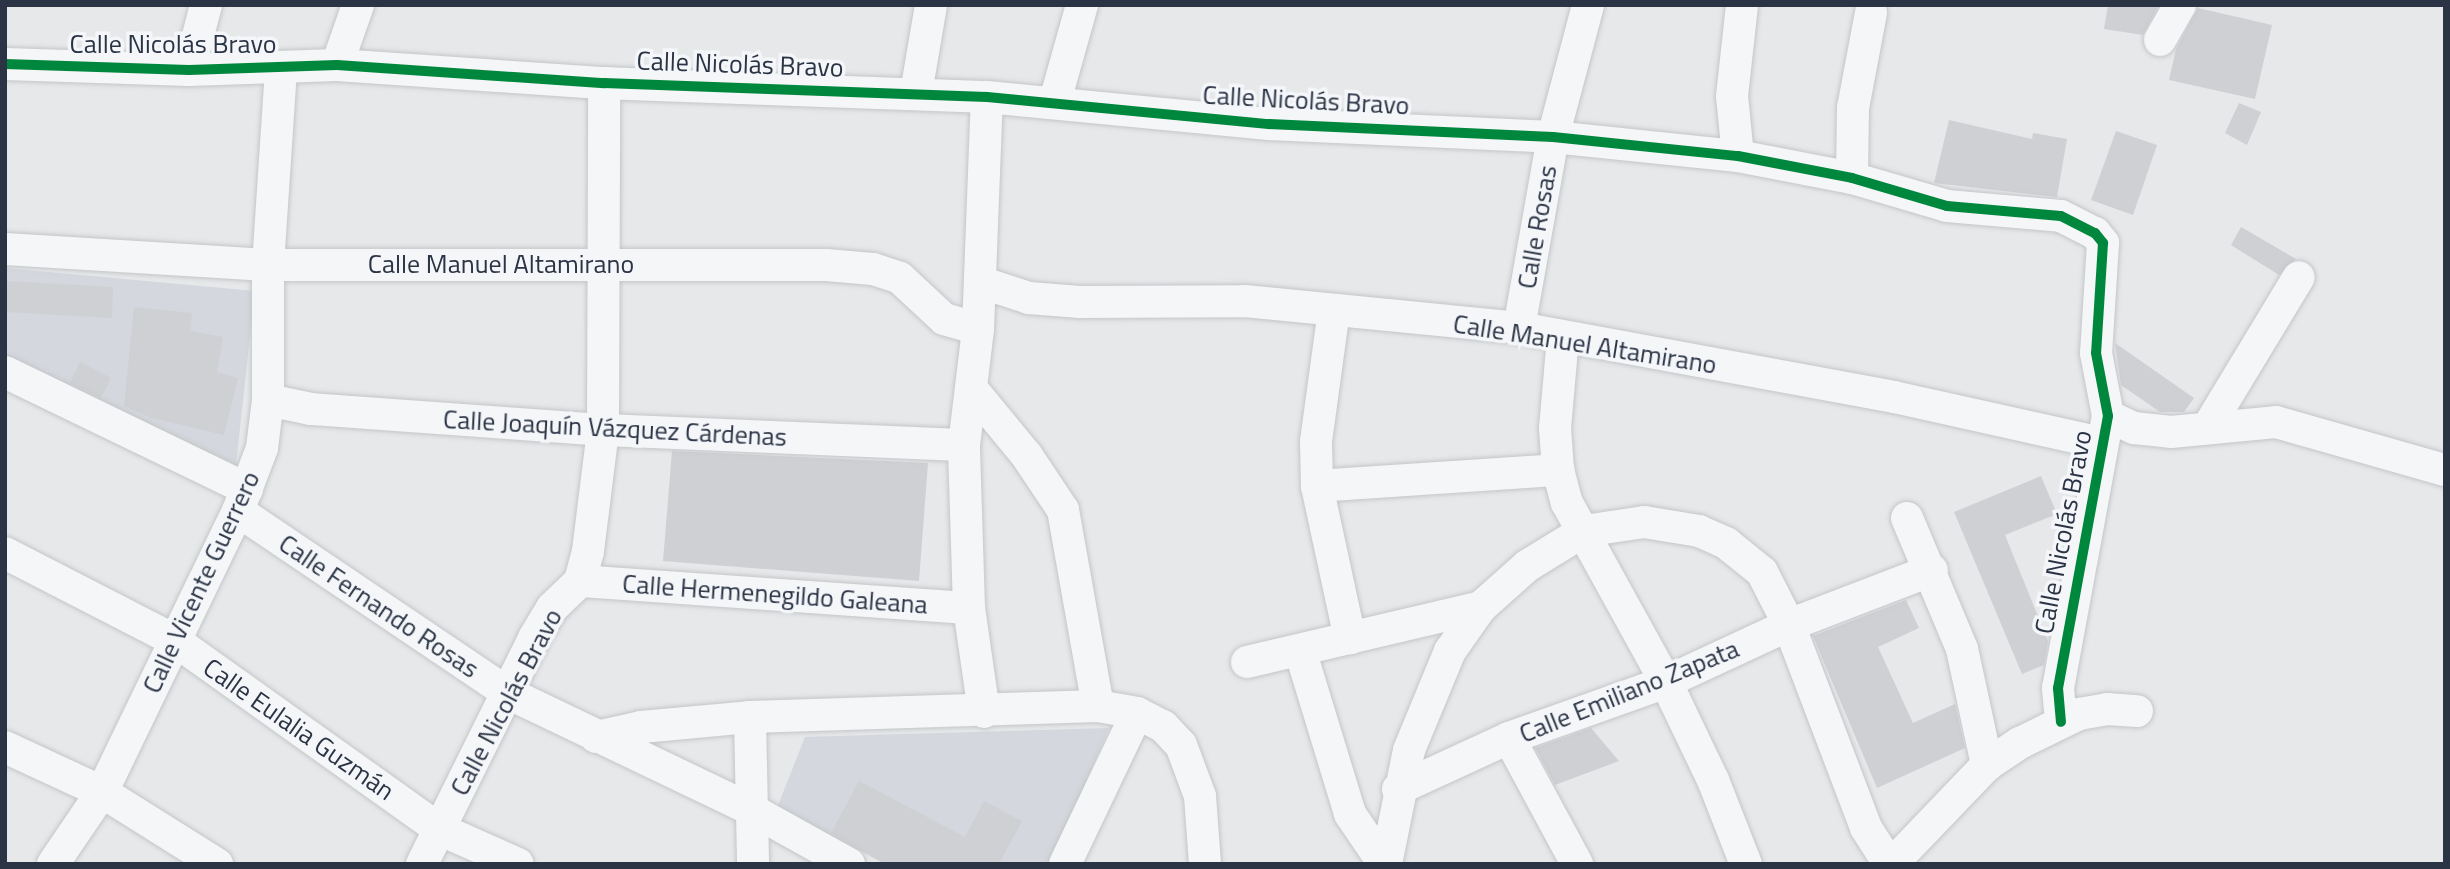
<!DOCTYPE html>
<meta charset="utf-8">
<style>
body{margin:0}
#map{position:relative;width:2450px;height:869px;overflow:hidden;background:#e6e8ea;font-family:"Titillium Web",sans-serif}
div>[style]{position:absolute}
[style*='--x']{left:calc(var(--x)*1px);top:calc(var(--y)*1px);width:calc(var(--w)*1px);rotate:calc(var(--a)*1deg)}
.built>*{inset:0;background:#d4d7dd}
.building>*{inset:0;background:#ced0d3}
.roads{filter:drop-shadow(0 0 2px #c4c6c8) drop-shadow(0 0 2px #c4c6c8)}
.minor>*{height:32px;margin:-16px;padding:0 16px;transform-origin:16px;border-radius:16px;background:#f5f6f7}
.cycleway>*{height:10px;margin:-5px;padding:0 5px;transform-origin:5px;border-radius:5px;background:#00873e}
span{translate:-50% -50%;white-space:nowrap;text-align:center;line-height:1.15;-webkit-text-stroke:7px #f4f6f9;paint-order:stroke}
.street-label{font-size:26px;color:#2b3445}
.frame{position:absolute;inset:0;border:7px solid #2b3445;pointer-events:none}
</style>
<div id="map">
<div class="built">
<i style="clip-path:polygon(5px 268px,255px 291px,235px 474px,5px 356px)"></i>
<i style="clip-path:polygon(1109px 728px,1051px 864px,885px 864px,777px 808px,805px 737px)"></i>
</div>
<div class="building">
<i style="clip-path:polygon(2108px 5px,2159px 5px,2143px 35px,2104px 29px)"></i>
<i style="clip-path:polygon(2198px 8px,2272px 25px,2255px 99px,2169px 80px,2176px 49px)"></i>
<i style="clip-path:polygon(2239px 103px,2261px 112px,2247px 145px,2225px 133px)"></i>
<i style="clip-path:polygon(1949px 120px,2032px 139px,2033px 133px,2067px 139px,2057px 197px,1934px 183px)"></i>
<i style="clip-path:polygon(2116px 131px,2157px 145px,2133px 215px,2091px 200px)"></i>
<i style="clip-path:polygon(2241px 227px,2296px 259px,2279px 275px,2231px 245px)"></i>
<i style="clip-path:polygon(5px 281px,113px 287px,112px 318px,5px 312px)"></i>
<i style="clip-path:polygon(134px 307px,192px 313px,190px 331px,223px 337px,217px 372px,238px 378px,224px 435px,152px 418px,124px 406px)"></i>
<i style="clip-path:polygon(2115px 343px,2194px 398px,2184px 412px,2160px 412px,2121px 385px)"></i>
<i style="clip-path:polygon(80px 362px,111px 378px,101px 398px,70px 383px)"></i>
<i style="clip-path:polygon(672px 451px,928px 463px,919px 581px,663px 561px)"></i>
<i style="clip-path:polygon(2041px 476px,2057px 514px,2005px 535px,2048px 641px,2044px 665px,2022px 674px,1954px 512px)"></i>
<i style="clip-path:polygon(1906px 600px,1919px 628px,1878px 647px,1913px 723px,1955px 704px,1965px 748px,1877px 788px,1813px 636px)"></i>
<i style="clip-path:polygon(1591px 728px,1619px 761px,1555px 785px,1535px 748px)"></i>
<i style="clip-path:polygon(859px 781px,965px 837px,984px 801px,1022px 821px,999px 864px,885px 864px,831px 833px)"></i>
</div>
<div class="roads">
<div class="minor">
<i style="--x:2160;--y:40;--w:40;--a:-60.3"></i>
<i style="--x:5;--y:64;--w:184;--a:1.9"></i>
<i style="--x:189;--y:70;--w:148;--a:-1.9"></i>
<i style="--x:337;--y:65;--w:268;--a:3.9"></i>
<i style="--x:604;--y:83;--w:383;--a:2.1"></i>
<i style="--x:987;--y:97;--w:283;--a:5.5"></i>
<i style="--x:1269;--y:124;--w:284;--a:2.6"></i>
<i style="--x:1553;--y:137;--w:186;--a:5.9"></i>
<i style="--x:1738;--y:156;--w:116;--a:10.9"></i>
<i style="--x:1852;--y:178;--w:99;--a:16.4"></i>
<i style="--x:1947;--y:206;--w:114;--a:5"></i>
<i style="--x:2061;--y:216;--w:38;--a:27"></i>
<i style="--x:2095;--y:233;--w:13;--a:51"></i>
<i style="--x:2103;--y:243;--w:110;--a:93.6"></i>
<i style="--x:2096;--y:353;--w:64;--a:79.2"></i>
<i style="--x:2108;--y:416;--w:277;--a:100.4"></i>
<i style="--x:2058;--y:688;--w:34;--a:85"></i>
<i style="--x:337;--y:65;--w:64;--a:-70.7"></i>
<i style="--x:189;--y:70;--w:67;--a:-75.3"></i>
<i style="--x:916;--y:93;--w:89;--a:-80.3"></i>
<i style="--x:1055;--y:101;--w:100;--a:-74.3"></i>
<i style="--x:1738;--y:156;--w:60;--a:-95.7"></i>
<i style="--x:1732;--y:96;--w:92;--a:-83.7"></i>
<i style="--x:1852;--y:178;--w:70;--a:-89.2"></i>
<i style="--x:1853;--y:108;--w:97;--a:-79.3"></i>
<i style="--x:5;--y:249;--w:263;--a:3.5"></i>
<i style="--x:268;--y:265;--w:558;--a:0"></i>
<i style="--x:826;--y:265;--w:47;--a:4.9"></i>
<i style="--x:873;--y:269;--w:28;--a:18"></i>
<i style="--x:900;--y:278;--w:60;--a:43"></i>
<i style="--x:944;--y:319;--w:35;--a:16"></i>
<i style="--x:980;--y:282;--w:52;--a:18.1"></i>
<i style="--x:1029;--y:298;--w:51;--a:4.5"></i>
<i style="--x:1080;--y:302;--w:165;--a:-0.3"></i>
<i style="--x:1245;--y:301;--w:275;--a:5.6"></i>
<i style="--x:1519;--y:328;--w:381;--a:10.4"></i>
<i style="--x:1894;--y:397;--w:213;--a:12.5"></i>
<i style="--x:1334;--y:310;--w:133;--a:97.8"></i>
<i style="--x:1316;--y:442;--w:44;--a:88.7"></i>
<i style="--x:1317;--y:486;--w:156;--a:77.8"></i>
<i style="--x:1519;--y:328;--w:194;--a:-79.9"></i>
<i style="--x:1553;--y:137;--w:137;--a:-75.1"></i>
<i style="--x:1563;--y:337;--w:91;--a:95"></i>
<i style="--x:1555;--y:428;--w:42;--a:85.9"></i>
<i style="--x:1558;--y:470;--w:34;--a:75"></i>
<i style="--x:1567;--y:503;--w:205;--a:61.1"></i>
<i style="--x:1666;--y:682;--w:109;--a:64.4"></i>
<i style="--x:1713;--y:780;--w:90;--a:68.6"></i>
<i style="--x:5;--y:372;--w:269;--a:25.8"></i>
<i style="--x:971;--y:388;--w:88;--a:50.5"></i>
<i style="--x:1027;--y:456;--w:65;--a:56.3"></i>
<i style="--x:1063;--y:510;--w:199;--a:79.9"></i>
<i style="--x:268;--y:400;--w:44;--a:11.8"></i>
<i style="--x:311;--y:409;--w:293;--a:4.1"></i>
<i style="--x:603;--y:430;--w:361;--a:2.4"></i>
<i style="--x:2108;--y:416;--w:29;--a:25"></i>
<i style="--x:2134;--y:428;--w:37;--a:6"></i>
<i style="--x:2171;--y:432;--w:105;--a:-5.4"></i>
<i style="--x:2276;--y:422;--w:176;--a:15.9"></i>
<i style="--x:2208;--y:427;--w:175;--a:-58.8"></i>
<i style="--x:1317;--y:486;--w:242;--a:-3.8"></i>
<i style="--x:238;--y:511;--w:326;--a:34"></i>
<i style="--x:508;--y:693;--w:271;--a:25.6"></i>
<i style="--x:752;--y:810;--w:111;--a:29.1"></i>
<i style="--x:1907;--y:518;--w:142;--a:67.2"></i>
<i style="--x:1962;--y:649;--w:119;--a:77.8"></i>
<i style="--x:5;--y:553;--w:190;--a:27.2"></i>
<i style="--x:174;--y:640;--w:325;--a:35.5"></i>
<i style="--x:439;--y:829;--w:86;--a:23.9"></i>
<i style="--x:580;--y:581;--w:390;--a:4"></i>
<i style="--x:1300;--y:650;--w:171;--a:73"></i>
<i style="--x:1350;--y:814;--w:60;--a:55.8"></i>
<i style="--x:1247;--y:662;--w:240;--a:-13.2"></i>
<i style="--x:984;--y:712;--w:105;--a:-98.2"></i>
<i style="--x:969;--y:608;--w:163;--a:-91.8"></i>
<i style="--x:964;--y:445;--w:117;--a:-83.1"></i>
<i style="--x:978;--y:329;--w:232;--a:-87.8"></i>
<i style="--x:750;--y:717;--w:147;--a:88.8"></i>
<i style="--x:596;--y:737;--w:46;--a:-12.5"></i>
<i style="--x:641;--y:727;--w:109;--a:-5.2"></i>
<i style="--x:750;--y:717;--w:348;--a:-1.8"></i>
<i style="--x:1098;--y:706;--w:40;--a:10"></i>
<i style="--x:1137;--y:713;--w:29;--a:27"></i>
<i style="--x:1163;--y:726;--w:26;--a:47"></i>
<i style="--x:1181;--y:745;--w:54;--a:69.6"></i>
<i style="--x:1200;--y:796;--w:68;--a:85.8"></i>
<i style="--x:1509;--y:738;--w:143;--a:61.6"></i>
<i style="--x:5;--y:747;--w:107;--a:24.9"></i>
<i style="--x:102;--y:792;--w:136;--a:32.1"></i>
<i style="--x:1398;--y:789;--w:122;--a:-24.7"></i>
<i style="--x:1509;--y:738;--w:167;--a:-19.6"></i>
<i style="--x:1666;--y:682;--w:136;--a:-24.9"></i>
<i style="--x:1789;--y:625;--w:153;--a:-21"></i>
<i style="--x:53;--y:864;--w:87;--a:-55.8"></i>
<i style="--x:102;--y:792;--w:312;--a:-64.2"></i>
<i style="--x:238;--y:511;--w:67;--a:-69.1"></i>
<i style="--x:262;--y:448;--w:48;--a:-82.9"></i>
<i style="--x:268;--y:400;--w:135;--a:-90"></i>
<i style="--x:268;--y:265;--w:197;--a:-86.2"></i>
<i style="--x:422;--y:864;--w:252;--a:-63.6"></i>
<i style="--x:534;--y:638;--w:35;--a:-59"></i>
<i style="--x:552;--y:608;--w:39;--a:-44"></i>
<i style="--x:580;--y:581;--w:31;--a:-75"></i>
<i style="--x:588;--y:551;--w:122;--a:-82.9"></i>
<i style="--x:603;--y:430;--w:347;--a:-89.8"></i>
<i style="--x:1065;--y:864;--w:167;--a:-64.5"></i>
<i style="--x:1386;--y:864;--w:116;--a:-78.6"></i>
<i style="--x:1409;--y:750;--w:107;--a:-67.5"></i>
<i style="--x:1450;--y:651;--w:54;--a:-54.8"></i>
<i style="--x:1481;--y:607;--w:62;--a:-41.7"></i>
<i style="--x:1527;--y:566;--w:67;--a:-31.6"></i>
<i style="--x:1584;--y:531;--w:61;--a:-8.5"></i>
<i style="--x:1644;--y:522;--w:56;--a:9.3"></i>
<i style="--x:1699;--y:531;--w:30;--a:24"></i>
<i style="--x:1726;--y:543;--w:46;--a:38.9"></i>
<i style="--x:1762;--y:572;--w:59;--a:63"></i>
<i style="--x:1789;--y:625;--w:217;--a:69.2"></i>
<i style="--x:1866;--y:828;--w:43;--a:57.4"></i>
<i style="--x:1892;--y:864;--w:137;--a:-46.2"></i>
<i style="--x:1987;--y:765;--w:40;--a:-34"></i>
<i style="--x:2020;--y:743;--w:66;--a:-26.2"></i>
<i style="--x:2079;--y:714;--w:28;--a:-10"></i>
<i style="--x:2107;--y:709;--w:30;--a:4"></i>
</div>
</div>
<div class="cycleway">
<i style="--x:5;--y:64;--w:184;--a:1.9"></i>
<i style="--x:189;--y:70;--w:148;--a:-1.9"></i>
<i style="--x:337;--y:65;--w:268;--a:3.9"></i>
<i style="--x:604;--y:83;--w:383;--a:2.1"></i>
<i style="--x:987;--y:97;--w:283;--a:5.5"></i>
<i style="--x:1269;--y:124;--w:284;--a:2.6"></i>
<i style="--x:1553;--y:137;--w:186;--a:5.9"></i>
<i style="--x:1738;--y:156;--w:116;--a:10.9"></i>
<i style="--x:1852;--y:178;--w:99;--a:16.4"></i>
<i style="--x:1947;--y:206;--w:114;--a:5"></i>
<i style="--x:2061;--y:216;--w:38;--a:27"></i>
<i style="--x:2095;--y:233;--w:13;--a:51"></i>
<i style="--x:2103;--y:243;--w:110;--a:93.6"></i>
<i style="--x:2096;--y:353;--w:64;--a:79.2"></i>
<i style="--x:2108;--y:416;--w:277;--a:100.4"></i>
<i style="--x:2058;--y:688;--w:34;--a:85"></i>
</div>
<div class="street-label">
<span style="left:173px;top:44px">Calle Nicolás Bravo</span>
<span style="left:740px;top:64px;rotate:2deg">Calle Nicolás Bravo</span>
<span style="left:1306px;top:100px;rotate:3deg">Calle Nicolás Bravo</span>
<span style="left:1537px;top:227px;rotate:-80deg">Calle Rosas</span>
<span style="left:501px;top:264px">Calle Manuel Altamirano</span>
<span style="left:1585px;top:344px;rotate:9deg">Calle Manuel Altamirano</span>
<span style="left:615px;top:428px;rotate:3deg">Calle Joaquín Vázquez Cárdenas</span>
<span style="left:2063px;top:532px;rotate:-79deg">Calle Nicolás Bravo</span>
<span style="left:201px;top:582px;rotate:-65deg">Calle Vicente Guerrero</span>
<span style="left:775px;top:594px;rotate:4deg">Calle Hermenegildo Galeana</span>
<span style="left:379px;top:606px;rotate:34deg">Calle Fernando Rosas</span>
<span style="left:1629px;top:691px;rotate:-22deg">Calle Emiliano Zapata</span>
<span style="left:506px;top:702px;rotate:-62deg">Calle Nicolás Bravo</span>
<span style="left:299px;top:729px;rotate:35deg">Calle Eulalia Guzmán</span>
</div>
<div class="frame"></div>
</div>
